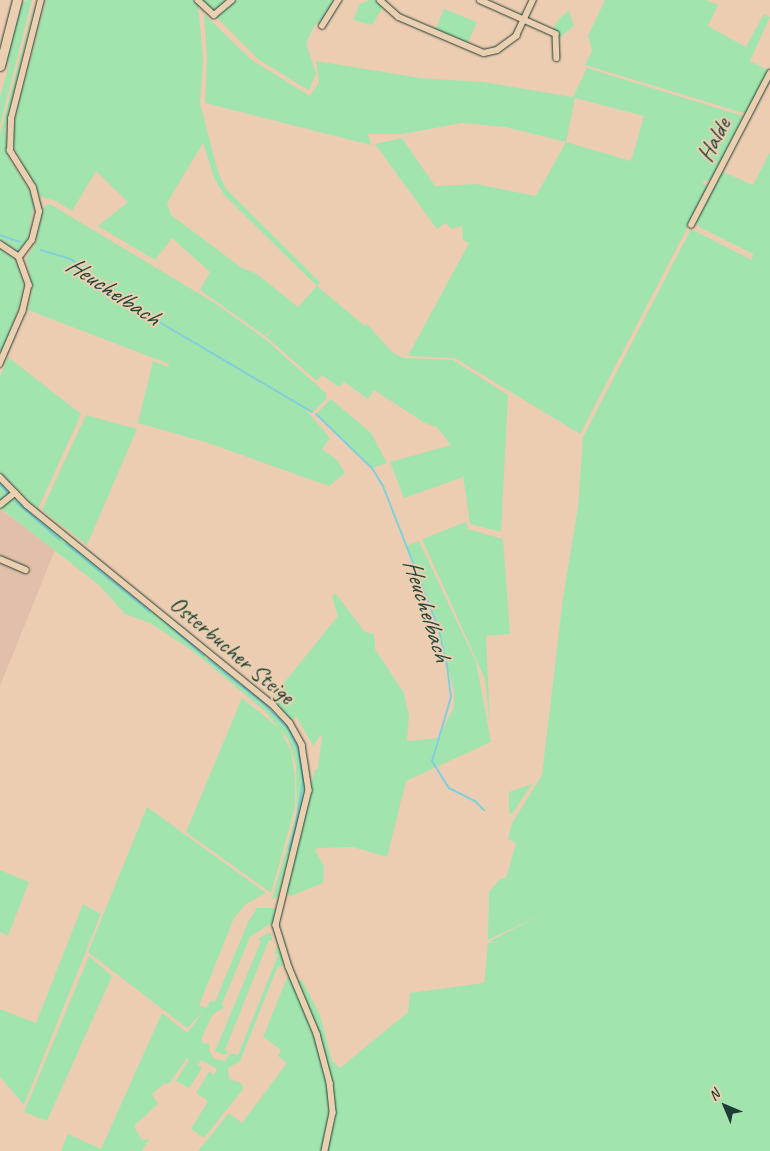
<!DOCTYPE html>
<style>
body{margin:0}
#map{position:relative;width:770px;height:1151px;overflow:hidden;background:#edcdb1;font-family:Caveat,sans-serif}
div>[style]{position:absolute}
[style*='--x']{left:calc(var(--x)*1px);top:calc(var(--y)*1px);width:calc(var(--w)*1px);rotate:calc(var(--a)*1deg)}
.built>*{inset:0;background:#e1bfa8}
.green>*{inset:0;background:#a2e4ae}
.stream>*{height:2px;margin:-1px;padding:0 1px;transform-origin:1px;border-radius:1px;background:#80d0dc}
.roads{filter:drop-shadow(0 0 1px #1f3d34) drop-shadow(0 0 1px #1f3d34)}
.minor>*{height:5.5px;margin:-2.75px;padding:0 2.75px;transform-origin:2.75px;border-radius:2.75px;background:#ead0b1}
.trunk>*{height:9px;margin:-4.5px;padding:0 4.5px;transform-origin:4.5px;border-radius:4.5px;background:#ead0b1}
span{translate:-50% -50%;white-space:nowrap;text-align:center;line-height:1.15;-webkit-text-stroke:4px #ead0b1;paint-order:stroke}
.street-label{font-size:24px;color:#1f3d34}
.water-label{font-size:25px;color:#24443c;font-style:italic}
.north{position:absolute;left:700px;top:1081px;width:50px;height:50px;-webkit-text-stroke:4px #ead0b1;paint-order:stroke;rotate:315deg;font-size:14px;font-weight:700;line-height:20px;text-align:center;color:#1f3d34}
.north::after{content:'';display:block;margin:auto;width:18px;height:22px;background:#1f3d34;clip-path:polygon(50% 0,100% 100%,50% 72%,0 100%)}
</style>
<div id="map">
<div class="built">
<i style="clip-path:polygon(0 509px,55px 550px,0 686px)"></i>
</div>
<div class="green">
<i style="clip-path:polygon(28px 0,32px 0,0 125px,0 97px,9px 65px,7px 58px,23px 2px)"></i>
<i style="clip-path:polygon(35px 0,5px 130px,9px 159px,28px 188px,34px 205px,27px 242px,18px 251px,0 239px,0 134px)"></i>
<i style="clip-path:polygon(evenodd,46px 0,193px 0,198px 4px,203px 59px,200px 103px,218px 172px,226px 189px,320px 282px,317px 286px,365px 326px,367px 324px,392px 352px,403px 358px,453px 360px,508px 395px,501px 532px,470px 524px,463px 475px,461px 478px,404px 498px,390px 462px,451px 445px,437px 427px,425px 423px,374px 390px,368px 399px,344px 382px,339px 387px,322px 375px,317px 381px,266px 337px,273px 329px,265px 336px,200px 290px,210px 272px,172px 238px,155px 260px,98px 226px,128px 202px,96px 171px,72px 211px,56px 201px,41px 197px,12px 144px,14px 123px,46px 0,203px 143px,214px 178px,225px 196px,317px 286px,298px 307px,257px 274px,242px 268px,171px 215px,167px 203px,203px 143px)"></i>
<i style="clip-path:polygon(200px 0,333px 0,325px 19px,315px 25px,306px 43px,316px 74px,310px 88px,308px 90px,258px 59px)"></i>
<i style="clip-path:polygon(369px 0,378px 0,383px 7px,372px 25px,353px 20px,360px 4px)"></i>
<i style="clip-path:polygon(605px 0,706px 0,718px 5px,708px 26px,746px 47px,764px 14px,770px 17px,750px 61px,770px 71px,747px 114px,585px 65px,592px 51px,588px 36px)"></i>
<i style="clip-path:polygon(444px 9px,477px 22px,467px 45px,435px 31px)"></i>
<i style="clip-path:polygon(569px 10px,574px 26px,559px 38px,552px 31px,558px 20px)"></i>
<i style="clip-path:polygon(evenodd,204px 14px,253px 61px,310px 96px,319px 82px,316px 61px,421px 78px,483px 82px,573px 97px,587px 68px,743px 116px,713px 180px,702px 181px,708px 188px,580px 434px,455px 358px,408px 356px,469px 243px,463px 240px,462px 226px,451px 229px,446px 223px,437px 229px,375px 144px,402px 138px,435px 186px,476px 184px,536px 196px,566px 142px,505px 127px,462px 123px,402px 134px,368px 134px,371px 145px,205px 103px,207px 57px,204px 14px,575px 98px,644px 116px,631px 161px,566px 142px,575px 98px)"></i>
<i style="clip-path:polygon(770px 152px,770px 1151px,198px 1151px,229px 1113px,242px 1123px,287px 1063px,278px 1056px,281px 1050px,263px 1037px,289px 973px,296px 981px,302px 980px,320px 1015px,332px 1061px,340px 1068px,408px 1012px,410px 993px,484px 983px,488px 943px,501px 942px,488px 942px,547px 912px,488px 940px,489px 892px,500px 879px,506px 878px,516px 843px,508px 839px,512px 823px,542px 775px,563px 598px,578px 507px,583px 437px,691px 229px,752px 260px,753px 254px,699px 227px,695px 220px,721px 171px,753px 185px)"></i>
<i style="clip-path:polygon(50px 204px,213px 302px,265px 339px,319px 387px,326px 393px,326px 399px,313px 412px,303px 406px,330px 438px,322px 449px,337px 460px,345px 473px,329px 486px,205px 442px,138px 423px,153px 361px,168px 367px,169px 364px,28px 310px,33px 287px,26px 259px,36px 242px,44px 206px)"></i>
<i style="clip-path:polygon(0 248px,15px 260px,24px 285px,15px 319px,0 354px)"></i>
<i style="clip-path:polygon(8px 357px,81px 414px,38px 509px,0 472px,0 376px)"></i>
<i style="clip-path:polygon(331px 399px,371px 433px,387px 463px,372px 468px,316px 414px)"></i>
<i style="clip-path:polygon(86px 415px,137px 429px,87px 545px,42px 510px)"></i>
<i style="clip-path:polygon(0 482px,36px 516px,286px 723px,301px 754px,306px 790px,278px 897px,272px 899px,297px 812px,296px 765px,288px 739px,266px 712px,194px 652px,150px 623px,125px 614px,99px 585px,0 508px)"></i>
<i style="clip-path:polygon(466px 522px,468px 529px,503px 539px,510px 634px,486px 636px,490px 724px,485px 679px,422px 539px)"></i>
<i style="clip-path:polygon(419px 541px,476px 662px,491px 742px,406px 781px,387px 857px,353px 847px,318px 848px,315px 850px,324px 866px,323px 883px,291px 896px,285px 891px,315px 769px,318px 769px,322px 736px,320px 735px,313px 746px,296px 716px,292px 721px,271px 699px,338px 616px,332px 597px,335px 593px,365px 632px,374px 634px,375px 649px,404px 693px,409px 716px,407px 741px,438px 738px,454px 707px,454px 692px,437px 621px,407px 546px)"></i>
<i style="clip-path:polygon(242px 698px,280px 729px,291px 752px,295px 778px,295px 807px,271px 893px,186px 832px)"></i>
<i style="clip-path:polygon(532px 784px,512px 814px,509px 813px,509px 792px)"></i>
<i style="clip-path:polygon(147px 807px,266px 893px,246px 904px,234px 918px,199px 1005px,206px 1008px,210px 1001px,215px 1002px,248px 922px,257px 908px,276px 908px,273px 922px,250px 937px,222px 1004px,224px 1008px,213px 1014px,202px 1037px,202px 1043px,210px 1044px,209px 1050px,214px 1059px,225px 1061px,231px 1053px,238px 1055px,278px 955px,274px 953px,278px 946px,283px 960px,282px 967px,278px 966px,240px 1061px,228px 1068px,229px 1079px,241px 1083px,244px 1088px,204px 1138px,191px 1129px,208px 1101px,196px 1093px,209px 1072px,214px 1075px,217px 1069px,201px 1060px,198px 1065px,202px 1068px,189px 1088px,176px 1081px,189px 1060px,187px 1058px,169px 1084px,165px 1083px,152px 1094px,158px 1104px,134px 1126px,142px 1140px,149px 1139px,142px 1151px,61px 1151px,68px 1134px,101px 1149px,162px 1013px,187px 1033px,204px 1011px,187px 1028px,88px 952px)"></i>
<i style="clip-path:polygon(0 870px,29px 882px,8px 936px,0 932px)"></i>
<i style="clip-path:polygon(83px 904px,101px 914px,24px 1105px,0 1077px,0 1009px,36px 1023px)"></i>
<i style="clip-path:polygon(270px 932px,273px 941px,269px 940px,225px 1050px,228px 1052px,225px 1055px,215px 1051px,261px 941px,258px 939px)"></i>
<i style="clip-path:polygon(89px 956px,112px 976px,47px 1121px,24px 1112px)"></i>
</div>
<div class="stream">
<i style="--x:0;--y:235;--w:21;--a:19"></i>
<i style="--x:41;--y:250;--w:31;--a:17"></i>
<i style="--x:71;--y:259;--w:80;--a:39.4"></i>
<i style="--x:133;--y:310;--w:17;--a:21"></i>
<i style="--x:149;--y:316;--w:189;--a:30.5"></i>
<i style="--x:316;--y:414;--w:78;--a:44"></i>
<i style="--x:372;--y:468;--w:21;--a:59"></i>
<i style="--x:383;--y:486;--w:151;--a:68.7"></i>
<i style="--x:438;--y:627;--w:39;--a:77"></i>
<i style="--x:447;--y:665;--w:32;--a:83"></i>
<i style="--x:451;--y:697;--w:67;--a:106.5"></i>
<i style="--x:432;--y:761;--w:32;--a:58"></i>
<i style="--x:449;--y:788;--w:29;--a:27"></i>
<i style="--x:475;--y:801;--w:13;--a:45"></i>
<i style="--x:0;--y:484;--w:13;--a:51"></i>
<i style="--x:16;--y:502;--w:58;--a:40.8"></i>
<i style="--x:66;--y:544;--w:108;--a:39"></i>
<i style="--x:161;--y:618;--w:57;--a:41.5"></i>
<i style="--x:209;--y:660;--w:70;--a:38.7"></i>
<i style="--x:264;--y:704;--w:36;--a:46"></i>
<i style="--x:289;--y:730;--w:21;--a:65"></i>
<i style="--x:298;--y:749;--w:33;--a:81"></i>
<i style="--x:303;--y:782;--w:43;--a:99.5"></i>
<i style="--x:289;--y:849;--w:24;--a:-73"></i>
</div>
<div class="roads">
<div class="minor">
<i style="--x:198;--y:0;--w:22;--a:43"></i>
<i style="--x:214;--y:15;--w:23;--a:-40"></i>
<i style="--x:380;--y:0;--w:25;--a:42"></i>
<i style="--x:399;--y:17;--w:92;--a:23"></i>
<i style="--x:484;--y:53;--w:13;--a:-13"></i>
<i style="--x:497;--y:50;--w:24;--a:-36"></i>
<i style="--x:516;--y:36;--w:40;--a:-65"></i>
<i style="--x:480;--y:0;--w:83;--a:24.1"></i>
<i style="--x:556;--y:34;--w:24;--a:88"></i>
<i style="--x:322;--y:26;--w:31;--a:-58"></i>
<i style="--x:691;--y:225;--w:171;--a:-62.5"></i>
<i style="--x:0;--y:244;--w:23;--a:34"></i>
<i style="--x:19;--y:257;--w:30;--a:70"></i>
<i style="--x:29;--y:285;--w:27;--a:103"></i>
<i style="--x:23;--y:311;--w:58;--a:113.5"></i>
<i style="--x:19;--y:257;--w:21;--a:-53"></i>
<i style="--x:32;--y:240;--w:29;--a:-76"></i>
<i style="--x:39;--y:212;--w:25;--a:-104"></i>
<i style="--x:33;--y:188;--w:44;--a:-121.9"></i>
<i style="--x:10;--y:151;--w:32;--a:-88"></i>
<i style="--x:11;--y:119;--w:123;--a:-75.9"></i>
<i style="--x:0;--y:477;--w:39;--a:46"></i>
<i style="--x:27;--y:505;--w:318;--a:39.1"></i>
<i style="--x:274;--y:706;--w:23;--a:47"></i>
<i style="--x:290;--y:723;--w:25;--a:61"></i>
<i style="--x:302;--y:745;--w:46;--a:81.2"></i>
<i style="--x:309;--y:790;--w:139;--a:103.7"></i>
<i style="--x:276;--y:925;--w:44;--a:72.8"></i>
<i style="--x:289;--y:967;--w:73;--a:67.3"></i>
<i style="--x:317;--y:1034;--w:51;--a:75.1"></i>
<i style="--x:330;--y:1083;--w:30;--a:84"></i>
<i style="--x:333;--y:1113;--w:39;--a:102"></i>
<i style="--x:0;--y:505;--w:19;--a:-39"></i>
<i style="--x:0;--y:559;--w:28;--a:23"></i>
</div>
<div class="trunk">
<i style="--x:0;--y:66;--w:68;--a:-75.6"></i>
</div>
</div>
<div class="street-label">
<span style="left:714px;top:140px;rotate:-63deg">Halde</span>
<span style="left:232px;top:650px;rotate:40deg">Osterbucher Steige</span>
</div>
<div class="water-label">
<span style="left:113px;top:291px;rotate:33deg">Heuchelbach</span>
<span style="left:427px;top:610px;rotate:72deg">Heuchelbach</span>
</div>
<div class="north">N</div>
</div>
